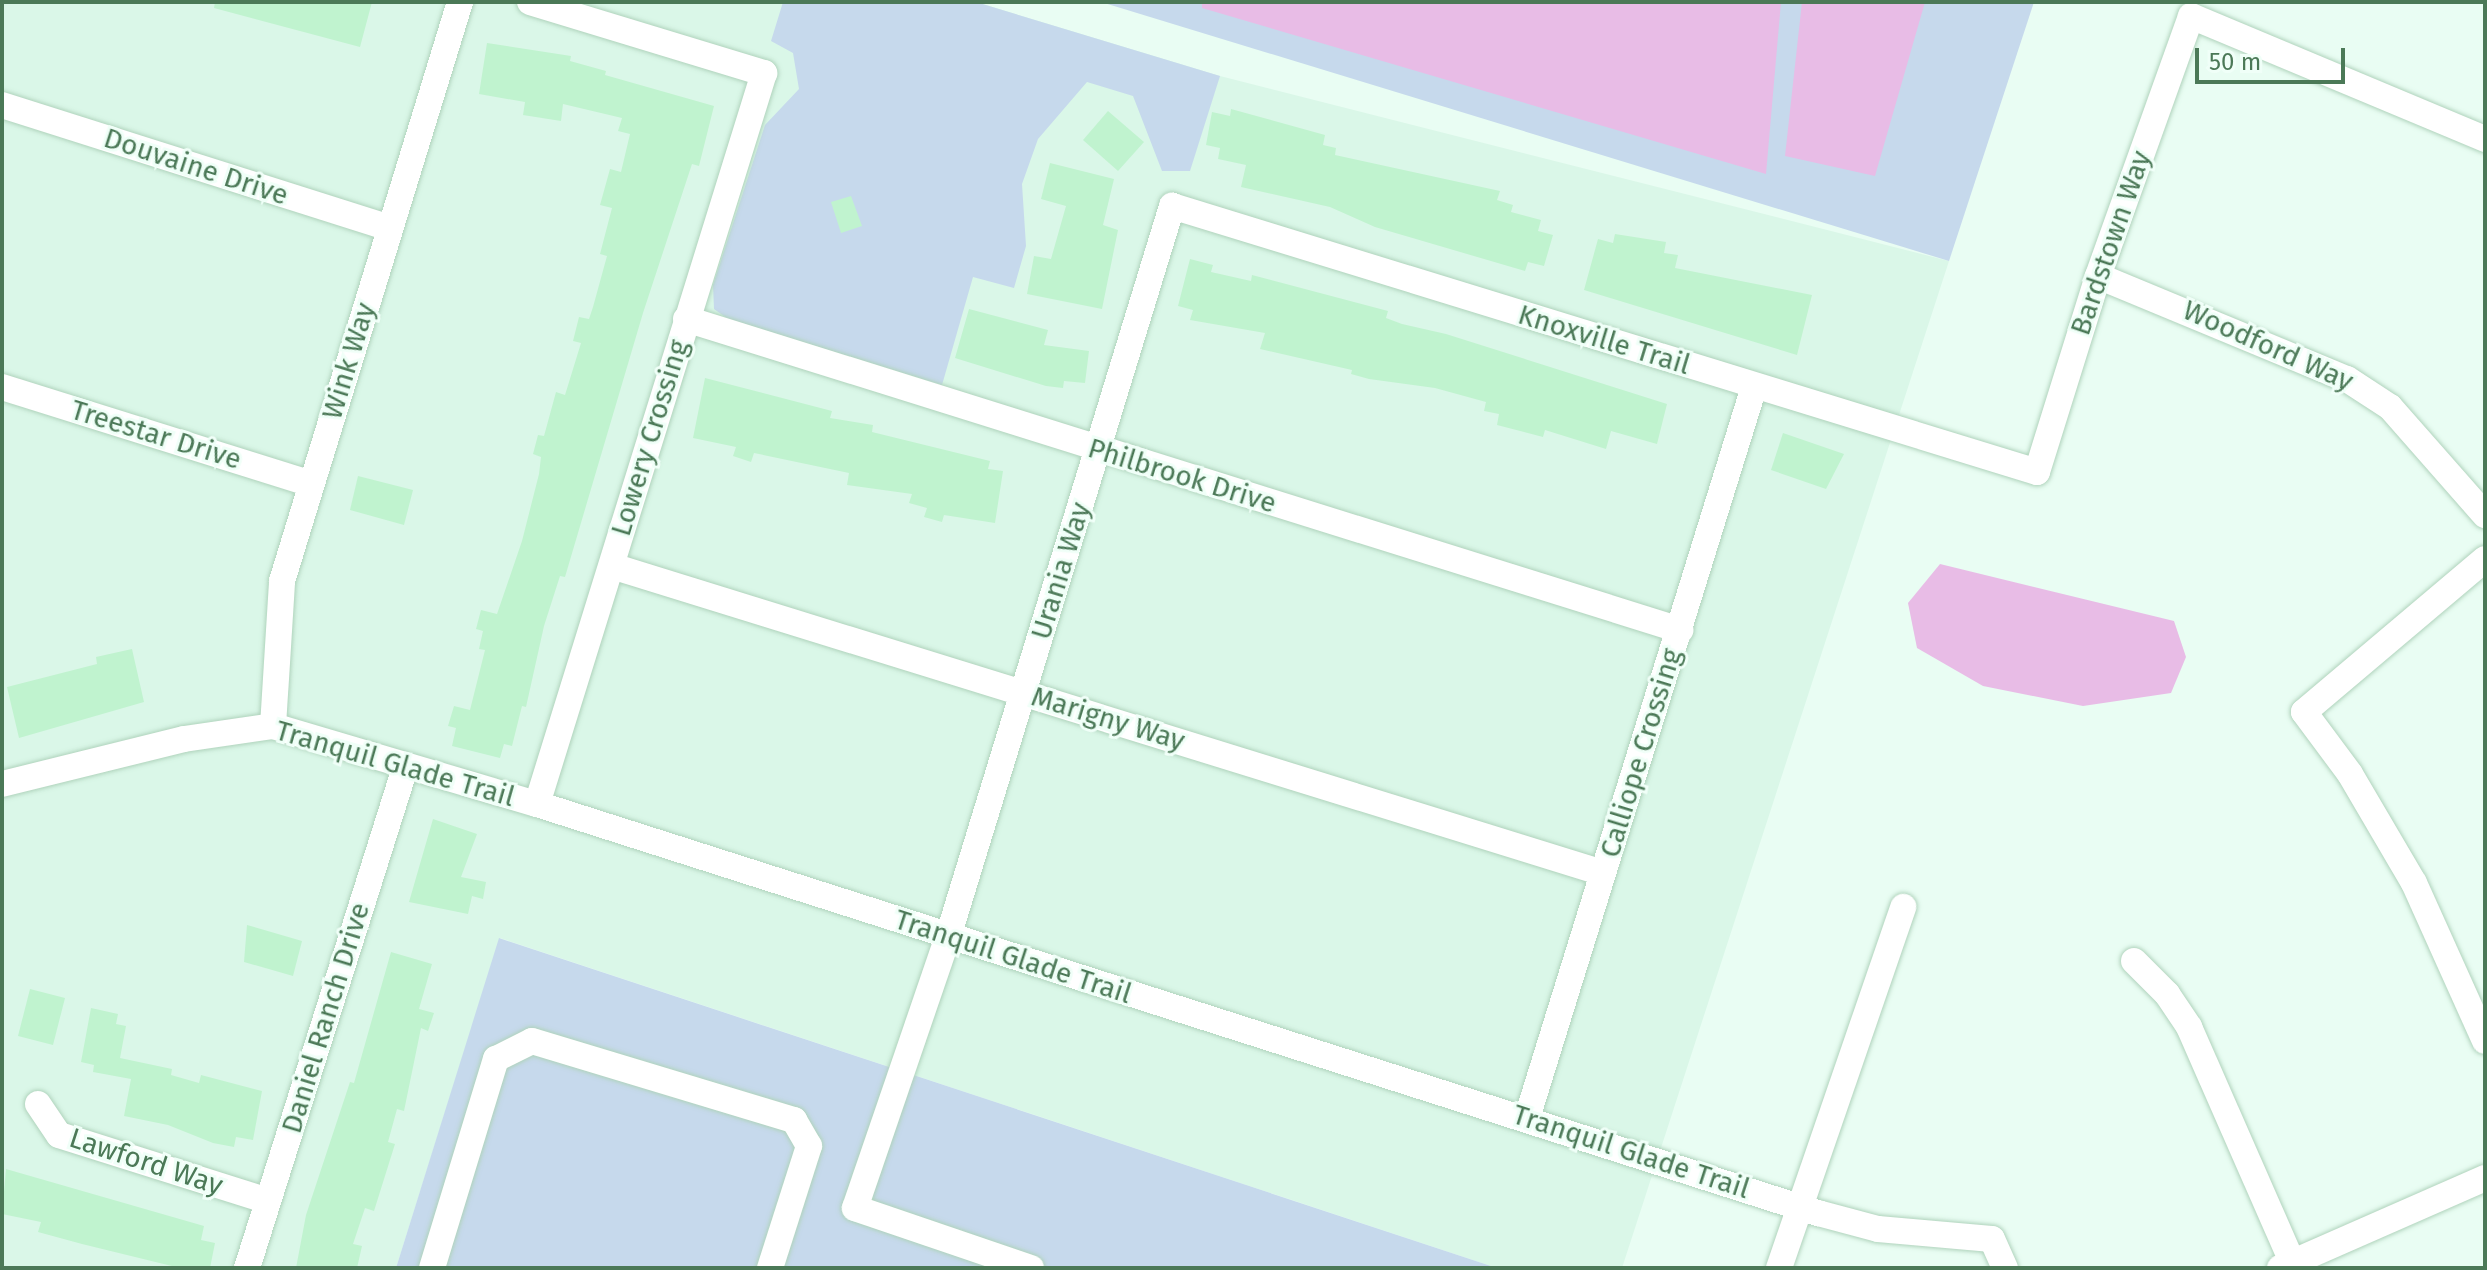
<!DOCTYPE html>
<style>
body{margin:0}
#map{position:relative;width:2487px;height:1270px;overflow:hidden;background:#e9fdf3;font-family:"Fira Sans",sans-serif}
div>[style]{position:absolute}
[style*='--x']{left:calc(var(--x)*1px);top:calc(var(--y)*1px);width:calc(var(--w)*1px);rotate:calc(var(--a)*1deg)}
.residential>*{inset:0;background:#daf7e8}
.green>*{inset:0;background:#c6d9ec}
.water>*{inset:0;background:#e8bce6}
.building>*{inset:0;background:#c0f3cf}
.roads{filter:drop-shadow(0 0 2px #b0d3bc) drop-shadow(0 0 2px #b0d3bc)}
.minor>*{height:26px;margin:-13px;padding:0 13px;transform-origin:13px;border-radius:13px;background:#fff}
span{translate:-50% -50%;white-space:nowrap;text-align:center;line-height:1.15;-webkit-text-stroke:6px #f0fff8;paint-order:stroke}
.street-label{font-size:28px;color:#4b7957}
.frame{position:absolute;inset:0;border:4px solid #4b7957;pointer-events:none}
.scale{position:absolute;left:2195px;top:48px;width:150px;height:36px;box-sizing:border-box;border:4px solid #4b7957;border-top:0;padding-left:10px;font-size:24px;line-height:28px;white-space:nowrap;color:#4b7957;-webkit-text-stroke:6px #f0fff8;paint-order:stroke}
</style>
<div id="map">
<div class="residential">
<i style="clip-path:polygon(2px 2px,976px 2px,1220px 76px,1949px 261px,1622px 1268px,1497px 1268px,500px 938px,396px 1268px,2px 1268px)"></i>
</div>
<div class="green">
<i style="clip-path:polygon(783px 2px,976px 2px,1220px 76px,1190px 171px,1162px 171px,1133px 96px,1087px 82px,1038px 139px,1022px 184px,1026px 246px,1014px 288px,973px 277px,942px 385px,728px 319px,714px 309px,713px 285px,765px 125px,799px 89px,793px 53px,771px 41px)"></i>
<i style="clip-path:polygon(1101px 2px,2034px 2px,1949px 261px)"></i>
<i style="clip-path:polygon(499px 938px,1497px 1268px,396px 1268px)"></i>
</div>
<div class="water">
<i style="clip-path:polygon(1202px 2px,1781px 2px,1766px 174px,1202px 8px)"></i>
<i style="clip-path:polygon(1802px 2px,1925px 2px,1875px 176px,1785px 156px)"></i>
<i style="clip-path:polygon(1940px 564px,2174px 621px,2186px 657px,2171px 693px,2083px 706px,1983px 686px,1917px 648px,1908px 603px)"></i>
</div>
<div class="building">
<i style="clip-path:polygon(215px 2px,372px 2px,360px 47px,214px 8px)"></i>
<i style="clip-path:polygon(487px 43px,571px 56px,570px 61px,606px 71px,605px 75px,714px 106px,699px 166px,692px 164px,643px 313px,565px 577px,560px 576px,544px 626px,526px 707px,522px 706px,512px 746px,504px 744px,500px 758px,452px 746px,456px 728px,448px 726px,454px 706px,470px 710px,485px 650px,479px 649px,483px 631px,476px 629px,481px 610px,497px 614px,522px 541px,539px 474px,541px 457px,533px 454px,538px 435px,544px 436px,556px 392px,565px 395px,581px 343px,573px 341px,579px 317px,589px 319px,593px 307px,607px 256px,600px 254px,612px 208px,600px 205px,610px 169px,621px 172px,630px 134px,618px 131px,622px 118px,563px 104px,561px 121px,523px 115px,525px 102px,479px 94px)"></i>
<i style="clip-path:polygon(1231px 109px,1325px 135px,1323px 145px,1336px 148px,1335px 155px,1500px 191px,1497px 200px,1513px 205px,1511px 212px,1541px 220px,1538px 231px,1553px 235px,1544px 266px,1528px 262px,1525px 271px,1375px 227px,1330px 207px,1241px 187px,1246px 165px,1218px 159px,1220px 148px,1206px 145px,1212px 112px,1230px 116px)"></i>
<i style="clip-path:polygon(1108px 111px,1144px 142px,1118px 171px,1083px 140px)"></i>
<i style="clip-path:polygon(1050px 163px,1114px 179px,1103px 225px,1118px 230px,1102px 309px,1027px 294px,1034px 256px,1051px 259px,1066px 206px,1041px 199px)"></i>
<i style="clip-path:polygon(851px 196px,862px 226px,841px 233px,831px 202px)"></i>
<i style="clip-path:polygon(1615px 234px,1666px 242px,1664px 253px,1678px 255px,1675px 268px,1812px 295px,1797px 355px,1584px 290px,1598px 239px,1613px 243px)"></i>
<i style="clip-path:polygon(1190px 259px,1213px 265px,1211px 272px,1251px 281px,1252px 275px,1388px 311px,1386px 318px,1402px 324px,1446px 334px,1667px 404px,1657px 444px,1611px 431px,1606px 449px,1545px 430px,1543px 437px,1497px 425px,1499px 414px,1484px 411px,1486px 402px,1435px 388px,1369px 379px,1351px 374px,1352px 370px,1260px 349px,1265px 333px,1190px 320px,1193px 310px,1178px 306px)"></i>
<i style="clip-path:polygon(969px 309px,1048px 330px,1044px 345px,1089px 351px,1085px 383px,1064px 381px,1063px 388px,1046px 386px,955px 358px)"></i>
<i style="clip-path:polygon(705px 378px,832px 411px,830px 418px,873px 425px,872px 432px,990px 461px,988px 469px,1003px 471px,995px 523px,944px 515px,942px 522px,924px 517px,927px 508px,909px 503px,912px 494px,847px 485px,849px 473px,754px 453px,751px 462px,733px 456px,736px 447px,693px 438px)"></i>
<i style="clip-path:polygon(1783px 433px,1844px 454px,1826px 489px,1771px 470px)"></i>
<i style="clip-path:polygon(358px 476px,413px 490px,404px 525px,350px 510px)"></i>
<i style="clip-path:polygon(132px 649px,144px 702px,19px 738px,7px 687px,97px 664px,96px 657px)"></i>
<i style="clip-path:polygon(433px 819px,477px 834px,461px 877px,486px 882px,483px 899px,472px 896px,468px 914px,409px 902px)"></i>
<i style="clip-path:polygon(247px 925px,302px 941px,293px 976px,244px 962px)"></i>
<i style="clip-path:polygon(391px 952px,432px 964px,419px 1009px,434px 1013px,428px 1031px,421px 1028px,404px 1111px,397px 1109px,388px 1142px,395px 1144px,374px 1211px,365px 1208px,353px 1244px,362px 1246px,357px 1268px,296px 1268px,306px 1215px,350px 1082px,354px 1083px)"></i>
<i style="clip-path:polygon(30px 989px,65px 998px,53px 1045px,18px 1036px)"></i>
<i style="clip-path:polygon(91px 1008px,118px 1014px,116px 1024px,126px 1026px,120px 1058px,172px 1069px,171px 1075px,199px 1083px,201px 1075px,262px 1091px,253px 1140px,236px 1137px,234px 1147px,213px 1143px,168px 1125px,124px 1116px,131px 1079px,93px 1072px,94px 1065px,81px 1062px)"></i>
<i style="clip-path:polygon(6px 1169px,204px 1226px,201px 1240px,215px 1243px,210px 1268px,180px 1268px,82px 1244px,38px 1232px,41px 1222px,2px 1214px)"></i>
</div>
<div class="roads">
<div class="minor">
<i style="--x:530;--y:2;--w:245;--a:16.9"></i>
<i style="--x:764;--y:73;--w:765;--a:107.25"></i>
<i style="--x:2;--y:105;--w:407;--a:17.6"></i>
<i style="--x:2098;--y:276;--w:269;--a:22.5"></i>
<i style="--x:2347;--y:379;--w:51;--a:33.1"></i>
<i style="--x:2390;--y:407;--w:144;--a:48.7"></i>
<i style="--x:686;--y:319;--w:1042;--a:17.37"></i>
<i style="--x:2;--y:387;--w:324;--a:17.4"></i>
<i style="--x:2485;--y:559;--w:237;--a:139.8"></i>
<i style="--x:2304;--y:712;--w:77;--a:53.4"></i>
<i style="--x:2350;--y:774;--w:126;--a:59.6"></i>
<i style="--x:2414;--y:883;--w:173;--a:65.8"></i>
<i style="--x:612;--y:566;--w:1037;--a:17.21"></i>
<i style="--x:273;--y:726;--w:145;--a:-86.4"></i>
<i style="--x:282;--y:581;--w:606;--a:-72.91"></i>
<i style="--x:2;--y:784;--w:187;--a:-13.9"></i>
<i style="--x:184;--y:739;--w:90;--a:-8.3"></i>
<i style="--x:273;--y:726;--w:275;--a:16.5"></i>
<i style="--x:537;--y:804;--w:1345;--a:17.71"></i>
<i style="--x:1818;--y:1213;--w:62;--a:14.9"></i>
<i style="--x:1878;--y:1229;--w:114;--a:5"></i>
<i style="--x:1992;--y:1239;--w:32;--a:66"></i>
<i style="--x:2134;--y:961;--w:47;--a:45"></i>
<i style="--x:2167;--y:994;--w:40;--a:56"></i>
<i style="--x:2189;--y:1027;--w:257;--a:66.3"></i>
<i style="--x:38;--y:1104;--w:37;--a:56"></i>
<i style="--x:59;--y:1135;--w:219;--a:17.5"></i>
<i style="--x:1527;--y:1118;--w:765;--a:-72.75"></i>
<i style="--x:247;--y:1268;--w:524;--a:-72.46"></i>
<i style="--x:432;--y:1268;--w:219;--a:-73"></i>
<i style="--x:496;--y:1059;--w:40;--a:-26.6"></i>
<i style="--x:532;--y:1041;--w:274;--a:16.8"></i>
<i style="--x:794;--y:1120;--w:30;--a:60"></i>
<i style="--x:809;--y:1146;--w:128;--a:107.7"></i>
<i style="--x:1031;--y:1268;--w:186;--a:-161.2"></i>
<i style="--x:855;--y:1208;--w:287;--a:-71.1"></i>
<i style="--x:948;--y:937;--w:765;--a:-72.96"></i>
<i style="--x:1172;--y:206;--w:905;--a:17.09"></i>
<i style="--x:2037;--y:472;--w:205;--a:-72.7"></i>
<i style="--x:2098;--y:276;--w:276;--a:-70.3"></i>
<i style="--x:2191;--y:16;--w:319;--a:22.7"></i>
<i style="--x:1779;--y:1268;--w:382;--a:-71"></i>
<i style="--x:2280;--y:1268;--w:224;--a:-23.7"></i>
</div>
</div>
<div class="street-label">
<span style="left:196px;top:167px;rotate:18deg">Douvaine Drive</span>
<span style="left:2111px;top:243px;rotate:-71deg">Bardstown Way</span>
<span style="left:1604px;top:340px;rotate:17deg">Knoxville Trail</span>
<span style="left:2268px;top:346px;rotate:24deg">Woodford Way</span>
<span style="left:349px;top:361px;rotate:-73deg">Wink Way</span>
<span style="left:156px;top:435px;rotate:17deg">Treestar Drive</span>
<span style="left:650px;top:438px;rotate:-73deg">Lowery Crossing</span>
<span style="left:1182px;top:476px;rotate:17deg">Philbrook Drive</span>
<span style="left:1061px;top:571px;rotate:-73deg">Urania Way</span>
<span style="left:1108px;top:719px;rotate:17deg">Marigny Way</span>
<span style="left:1641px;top:753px;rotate:-73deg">Calliope Crossing</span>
<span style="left:395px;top:764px;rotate:16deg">Tranquil Glade Trail</span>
<span style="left:1013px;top:957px;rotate:18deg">Tranquil Glade Trail</span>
<span style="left:326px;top:1018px;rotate:-73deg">Daniel Ranch Drive</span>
<span style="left:1631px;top:1152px;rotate:18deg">Tranquil Glade Trail</span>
<span style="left:146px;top:1162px;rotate:18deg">Lawford Way</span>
</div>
<div class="frame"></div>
<div class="scale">50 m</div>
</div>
